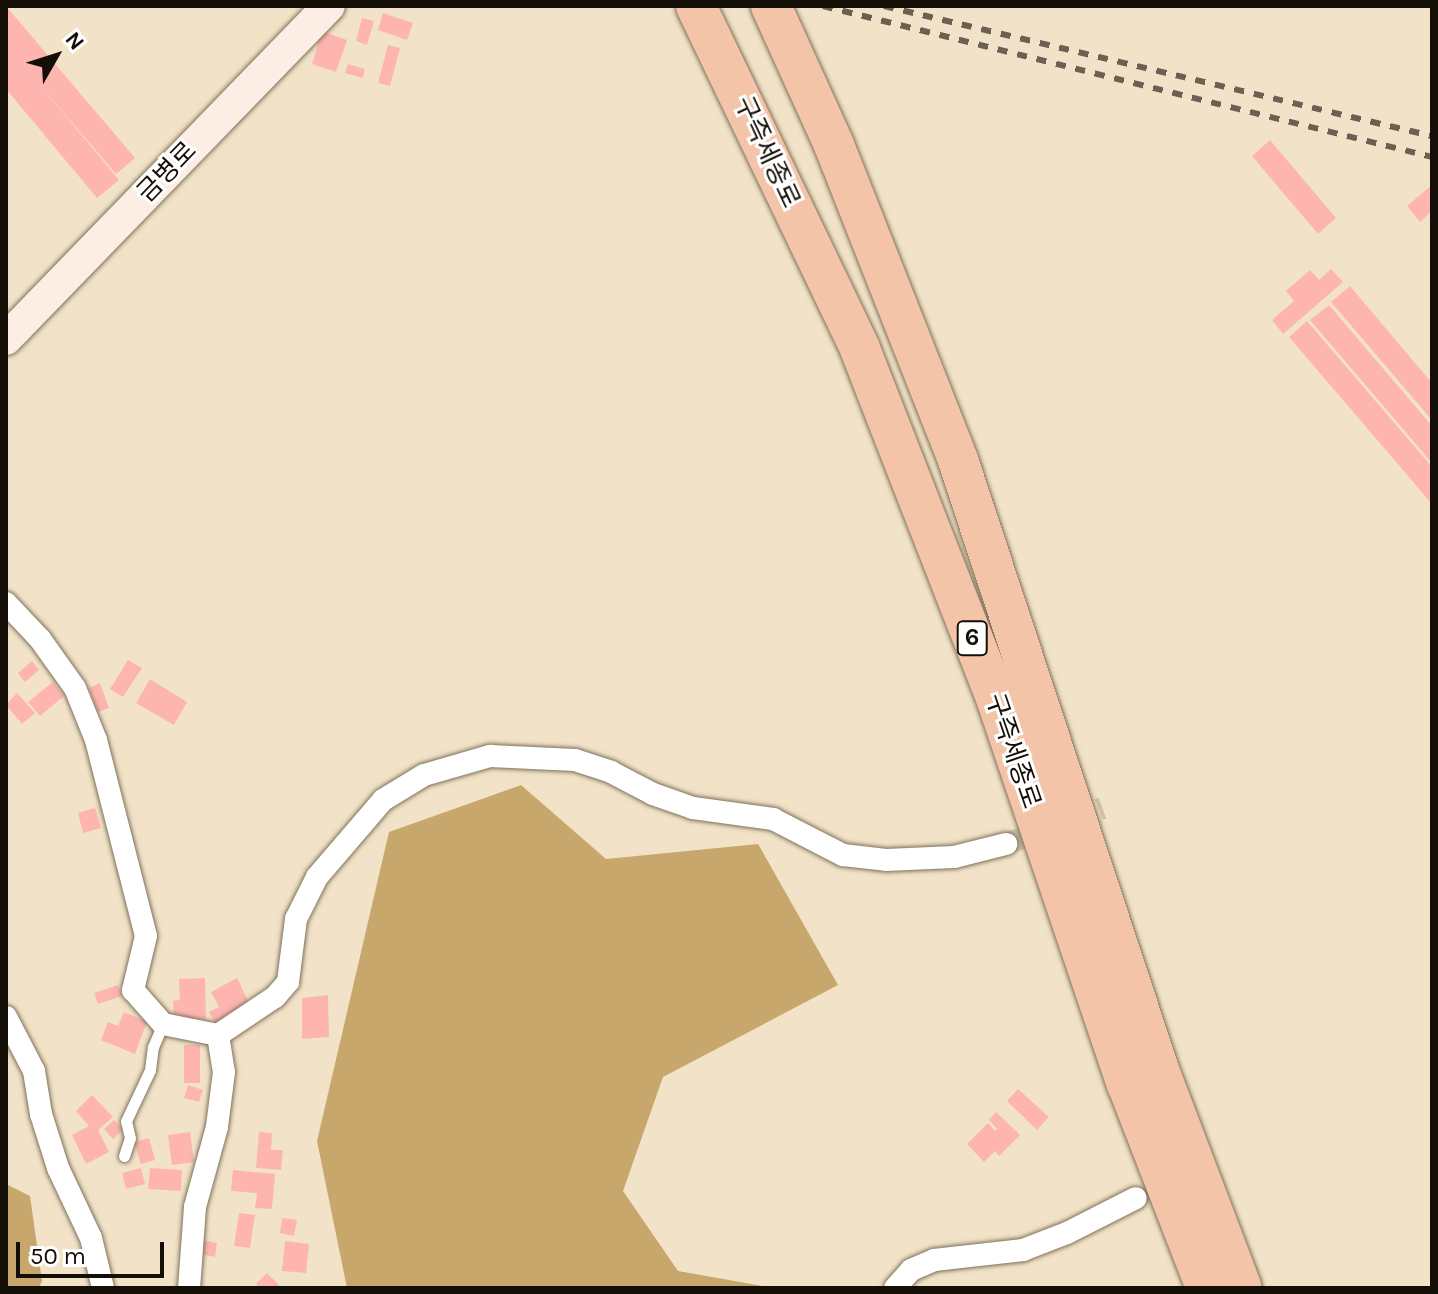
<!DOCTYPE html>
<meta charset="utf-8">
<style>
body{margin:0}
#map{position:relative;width:1438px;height:1294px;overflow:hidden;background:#f2e3c8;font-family:Karla,"Noto Sans KR",sans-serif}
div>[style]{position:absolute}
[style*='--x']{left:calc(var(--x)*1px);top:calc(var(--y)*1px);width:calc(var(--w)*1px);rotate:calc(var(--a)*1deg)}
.forest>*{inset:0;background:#c7a76c}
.building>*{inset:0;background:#feb5b0}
.street-tunnel>*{height:22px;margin-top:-11px;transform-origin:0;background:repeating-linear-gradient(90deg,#d1c3ab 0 22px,transparent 0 33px)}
.roads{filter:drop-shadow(0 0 2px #7f725a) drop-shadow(0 0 2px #7f725a)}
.lane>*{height:11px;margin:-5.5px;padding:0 5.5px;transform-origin:5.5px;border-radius:5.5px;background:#fff}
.street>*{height:22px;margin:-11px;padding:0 11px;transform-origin:11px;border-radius:11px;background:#fff}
.secondary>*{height:32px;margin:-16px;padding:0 16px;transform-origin:16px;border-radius:16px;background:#fcede5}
.highway>*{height:40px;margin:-20px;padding:0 20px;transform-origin:20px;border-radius:20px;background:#f4c4a9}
.rail>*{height:6px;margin-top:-3px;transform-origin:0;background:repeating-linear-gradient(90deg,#6a6152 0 10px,transparent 0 20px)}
span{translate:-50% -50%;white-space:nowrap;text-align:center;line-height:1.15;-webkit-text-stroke:6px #fff;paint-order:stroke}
.shield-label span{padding:2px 6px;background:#fff;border:2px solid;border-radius:6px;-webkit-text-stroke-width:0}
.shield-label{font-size:24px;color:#130e06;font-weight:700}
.street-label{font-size:26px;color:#130e06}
.frame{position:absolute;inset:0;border:8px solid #130e06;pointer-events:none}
.north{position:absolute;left:16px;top:16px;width:80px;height:80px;-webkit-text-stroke:6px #fff;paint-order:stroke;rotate:51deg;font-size:22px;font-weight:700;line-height:32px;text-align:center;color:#130e06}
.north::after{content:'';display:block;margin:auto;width:28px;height:36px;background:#130e06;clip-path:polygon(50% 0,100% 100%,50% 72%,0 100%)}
.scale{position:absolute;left:16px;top:1242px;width:148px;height:36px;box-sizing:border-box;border:4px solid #130e06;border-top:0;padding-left:10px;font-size:24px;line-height:28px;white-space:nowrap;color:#130e06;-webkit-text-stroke:6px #fff;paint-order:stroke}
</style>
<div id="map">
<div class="forest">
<i style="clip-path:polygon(521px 785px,606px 859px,758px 844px,838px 985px,663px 1077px,623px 1191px,678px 1271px,774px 1288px,347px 1288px,317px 1141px,389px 832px)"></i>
<i style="clip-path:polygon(6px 1184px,30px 1196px,42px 1281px,39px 1288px,6px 1288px)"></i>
</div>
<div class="building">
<i style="clip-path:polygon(6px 6px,135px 158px,116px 174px,39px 84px,119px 180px,97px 198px,6px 89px)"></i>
<i style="clip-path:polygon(383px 13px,413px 23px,407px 40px,378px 30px)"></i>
<i style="clip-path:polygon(362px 18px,374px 21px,367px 45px,356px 41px)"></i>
<i style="clip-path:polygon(322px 31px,347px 40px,336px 72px,312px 64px)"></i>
<i style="clip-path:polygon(388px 45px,400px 48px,390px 86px,378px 83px)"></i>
<i style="clip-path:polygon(348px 64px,365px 69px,363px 78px,345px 73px)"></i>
<i style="clip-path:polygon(1270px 140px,1336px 218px,1318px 234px,1252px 156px)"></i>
<i style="clip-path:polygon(1432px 185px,1432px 211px,1420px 222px,1407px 206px)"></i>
<i style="clip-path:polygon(1331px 269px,1343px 282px,1283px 334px,1272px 320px,1294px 301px,1286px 291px,1310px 270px,1319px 280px)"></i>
<i style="clip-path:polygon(1350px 286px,1432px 383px,1432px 420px,1331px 302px)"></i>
<i style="clip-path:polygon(1329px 305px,1432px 426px,1432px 463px,1310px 320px)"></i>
<i style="clip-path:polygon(1307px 321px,1432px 467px,1432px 504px,1289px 337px)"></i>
<i style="clip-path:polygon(128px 660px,142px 668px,123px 697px,110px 689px)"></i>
<i style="clip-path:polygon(32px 661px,39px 670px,25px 682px,18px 673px)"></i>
<i style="clip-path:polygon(150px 679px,187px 702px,174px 725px,136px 703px)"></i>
<i style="clip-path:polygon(53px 682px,64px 696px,40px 716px,28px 702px)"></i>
<i style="clip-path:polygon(100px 683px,109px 708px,98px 712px,89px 688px)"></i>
<i style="clip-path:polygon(17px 693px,35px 713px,22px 724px,6px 705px)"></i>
<i style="clip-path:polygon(95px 808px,101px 828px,83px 833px,78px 813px)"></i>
<i style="clip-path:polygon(205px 978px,206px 1019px,174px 1020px,173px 1001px,180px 1000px,179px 979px)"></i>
<i style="clip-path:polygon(237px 978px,250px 1005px,215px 1023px,209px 1012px,219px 1007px,211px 992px)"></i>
<i style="clip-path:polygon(118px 985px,122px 996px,98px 1004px,94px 993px)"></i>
<i style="clip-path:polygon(328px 995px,329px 1037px,302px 1039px,302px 998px)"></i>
<i style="clip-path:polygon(124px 1012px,147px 1022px,135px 1054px,101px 1040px,108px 1022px,118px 1026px)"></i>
<i style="clip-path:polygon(184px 1045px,200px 1045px,200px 1083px,184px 1083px)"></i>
<i style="clip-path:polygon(188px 1085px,203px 1090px,199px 1102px,184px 1098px)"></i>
<i style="clip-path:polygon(1018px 1089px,1049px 1117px,1037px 1130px,1007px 1101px)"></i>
<i style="clip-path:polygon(92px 1095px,113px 1117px,98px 1130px,109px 1152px,86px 1164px,72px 1135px,89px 1126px,76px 1111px)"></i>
<i style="clip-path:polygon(996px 1112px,1020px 1135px,999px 1156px,995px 1151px,984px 1162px,967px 1144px,988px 1123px,995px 1131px,997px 1129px,989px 1120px)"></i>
<i style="clip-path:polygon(114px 1120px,123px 1130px,113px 1139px,104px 1129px)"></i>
<i style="clip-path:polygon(190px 1132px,194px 1162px,172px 1165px,168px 1135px)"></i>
<i style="clip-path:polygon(259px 1132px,272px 1133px,271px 1150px,283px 1150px,281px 1170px,256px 1168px)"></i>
<i style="clip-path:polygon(149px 1138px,155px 1160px,141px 1164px,134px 1142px)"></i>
<i style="clip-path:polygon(141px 1168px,145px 1184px,126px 1189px,122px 1173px)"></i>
<i style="clip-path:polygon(150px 1168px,182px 1170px,181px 1191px,148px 1189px)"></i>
<i style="clip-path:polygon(233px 1170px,275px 1174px,272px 1209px,255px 1208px,257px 1193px,231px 1191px)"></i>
<i style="clip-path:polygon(239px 1213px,255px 1215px,250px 1248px,234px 1246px)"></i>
<i style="clip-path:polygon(282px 1218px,297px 1220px,294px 1236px,280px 1233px)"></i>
<i style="clip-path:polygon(197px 1239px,217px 1243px,215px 1257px,195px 1253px)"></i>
<i style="clip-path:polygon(285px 1241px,309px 1244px,306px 1273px,282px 1271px)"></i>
<i style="clip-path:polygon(267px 1273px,282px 1288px,259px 1288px,256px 1284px)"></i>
</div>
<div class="street-tunnel">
<i style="--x:1006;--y:844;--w:103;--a:-20.4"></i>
</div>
<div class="roads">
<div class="lane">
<i style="--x:124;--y:1156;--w:19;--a:-72"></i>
<i style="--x:130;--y:1138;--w:17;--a:-103"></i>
<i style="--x:126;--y:1121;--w:56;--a:-64.8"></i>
<i style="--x:150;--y:1070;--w:23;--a:-83"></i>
<i style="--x:153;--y:1047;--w:25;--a:-67"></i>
</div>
<div class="street">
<i style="--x:6;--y:603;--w:50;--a:46.6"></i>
<i style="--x:40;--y:639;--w:60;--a:54.5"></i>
<i style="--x:75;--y:688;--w:56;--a:68"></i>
<i style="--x:96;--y:740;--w:202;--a:75.7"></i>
<i style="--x:146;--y:936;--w:56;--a:103.5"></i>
<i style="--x:133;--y:990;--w:45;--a:48.6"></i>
<i style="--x:163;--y:1024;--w:56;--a:11.3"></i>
<i style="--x:218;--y:1035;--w:37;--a:81"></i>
<i style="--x:224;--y:1072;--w:55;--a:97.3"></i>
<i style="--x:217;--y:1127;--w:83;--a:105.4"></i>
<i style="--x:195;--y:1207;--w:81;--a:94.2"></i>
<i style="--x:6;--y:1017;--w:61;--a:62.6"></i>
<i style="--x:34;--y:1071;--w:44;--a:80.8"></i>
<i style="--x:41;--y:1114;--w:57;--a:72.5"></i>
<i style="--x:58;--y:1168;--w:77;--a:64.8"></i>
<i style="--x:91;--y:1238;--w:51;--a:76.5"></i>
<i style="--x:218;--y:1035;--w:69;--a:-33.7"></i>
<i style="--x:275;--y:997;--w:20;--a:-49"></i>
<i style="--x:288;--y:982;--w:64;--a:-82.8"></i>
<i style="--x:296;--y:919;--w:47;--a:-63.4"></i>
<i style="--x:317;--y:877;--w:101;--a:-49.4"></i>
<i style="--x:383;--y:800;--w:48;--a:-31.4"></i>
<i style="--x:424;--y:775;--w:69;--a:-16.1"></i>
<i style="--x:490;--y:756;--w:85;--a:2.7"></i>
<i style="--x:575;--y:760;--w:38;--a:18"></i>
<i style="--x:611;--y:772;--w:47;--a:27.6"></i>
<i style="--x:653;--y:794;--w:42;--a:19.3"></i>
<i style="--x:693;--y:808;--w:81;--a:7.8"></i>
<i style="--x:773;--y:819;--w:79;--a:27.2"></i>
<i style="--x:843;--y:855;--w:43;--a:6.6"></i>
<i style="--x:886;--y:860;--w:68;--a:-2.5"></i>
<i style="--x:954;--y:857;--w:54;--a:-14"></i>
<i style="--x:895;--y:1288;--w:24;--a:-48"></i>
<i style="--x:911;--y:1270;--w:25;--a:-23"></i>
<i style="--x:934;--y:1260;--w:90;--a:-6.4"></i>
<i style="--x:1023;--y:1250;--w:47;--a:-21.1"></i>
<i style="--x:1067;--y:1233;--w:77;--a:-26.9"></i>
</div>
<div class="secondary">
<i style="--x:6;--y:339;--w:464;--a:-45.9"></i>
</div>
<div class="highway">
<i style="--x:696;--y:6;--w:380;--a:64.4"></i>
<i style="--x:860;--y:349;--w:375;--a:68.7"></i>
<i style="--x:996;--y:698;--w:408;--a:71.3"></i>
<i style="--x:1127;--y:1084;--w:219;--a:68.8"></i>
<i style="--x:771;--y:6;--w:153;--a:65.6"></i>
<i style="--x:834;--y:145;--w:339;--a:68.5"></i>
<i style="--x:958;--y:460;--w:642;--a:71.76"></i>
<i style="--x:1159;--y:1070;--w:233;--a:69.2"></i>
</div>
</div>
<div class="rail">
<i style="--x:823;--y:6;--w:627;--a:13.93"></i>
<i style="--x:884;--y:6;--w:563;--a:13.35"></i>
</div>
<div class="shield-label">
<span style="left:972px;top:638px">6</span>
</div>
<div class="street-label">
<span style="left:767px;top:152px;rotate:65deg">구즉세종로</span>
<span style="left:167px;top:172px;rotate:-46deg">금병로</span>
<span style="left:1013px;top:751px;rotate:71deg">구즉세종로</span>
</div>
<div class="frame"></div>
<div class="north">N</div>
<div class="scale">50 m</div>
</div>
